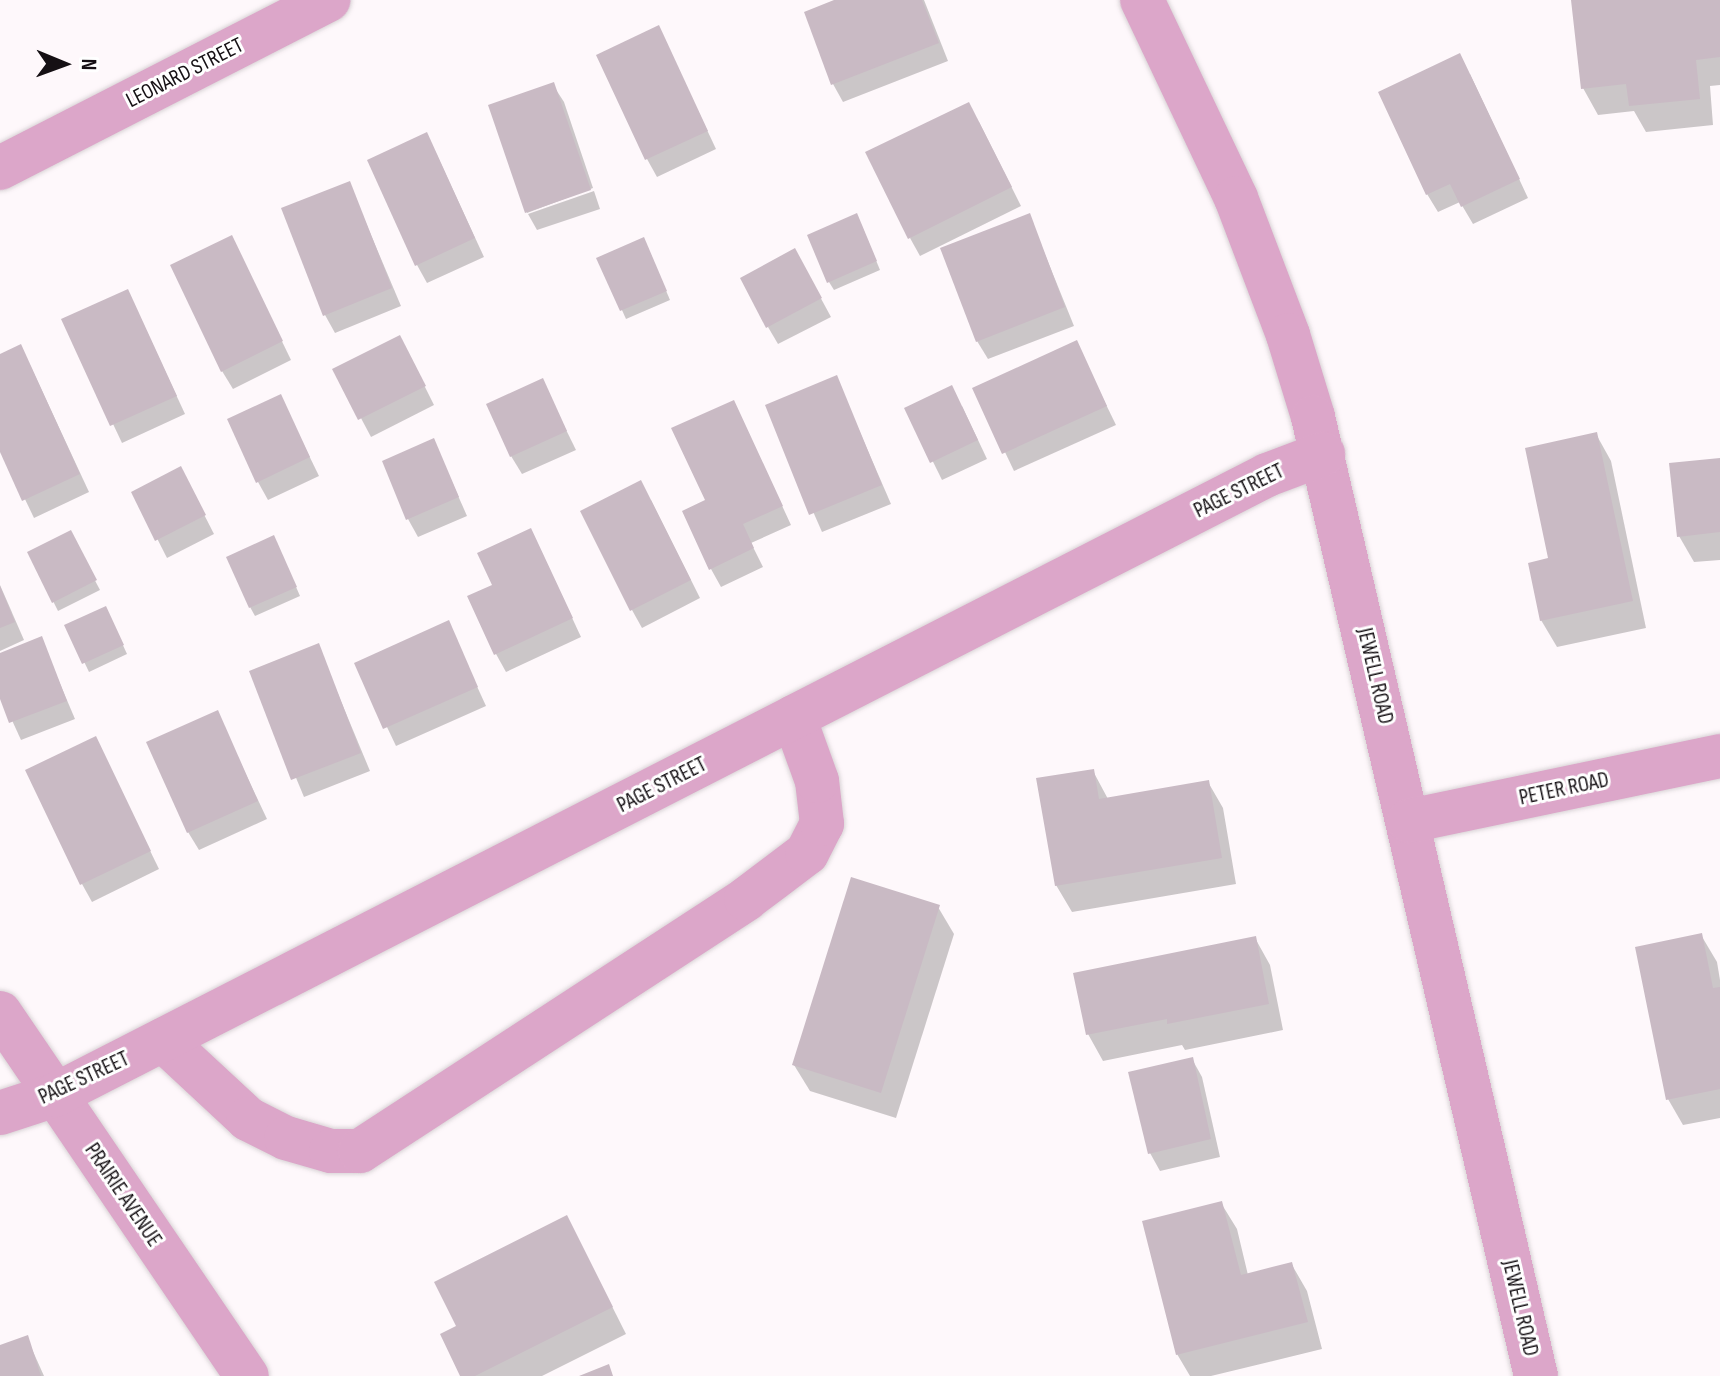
<!DOCTYPE html>
<style>
body{margin:0}
#map{position:relative;width:1720px;height:1376px;overflow:hidden;background:#fef8fb;font-family:"Sofia Sans Condensed",sans-serif}
div>[style]{position:absolute}
[style*='--x']{left:calc(var(--x)*1px);top:calc(var(--y)*1px);width:calc(var(--w)*1px);rotate:calc(var(--a)*1deg)}
.shadow>*{inset:0;background:#0003}
.building>*{inset:0;background:#c9bac4}
.roads{filter:drop-shadow(0 0 2px #d9d3d6) drop-shadow(0 0 2px #d9d3d6)}
.minor>*{height:44px;margin:-22px;padding:0 22px;transform-origin:22px;border-radius:22px;background:#dca6c9}
span{translate:-50% -50%;white-space:nowrap;text-align:center;line-height:1.15;-webkit-text-stroke:6px #fff;paint-order:stroke}
.street-label{font-size:22px;color:#151014}
.north{position:absolute;left:24px;top:24px;width:80px;height:80px;-webkit-text-stroke:6px #fff;paint-order:stroke;rotate:91deg;font-size:22px;font-weight:700;line-height:32px;text-align:center;color:#151014}
.north::after{content:'';display:block;margin:auto;width:28px;height:36px;background:#151014;clip-path:polygon(50% 0,100% 100%,50% 72%,0 100%)}
</style>
<div id="map">
<div class="shadow">
<i style="clip-path:polygon(840px 0,924px 0,948px 61px,843px 102px,833px 84px)"></i>
<i style="clip-path:polygon(1573px 0,1720px 0,1720px 85px,1710px 86px,1713px 125px,1646px 132px,1634px 111px,1598px 115px,1583px 88px)"></i>
<i style="clip-path:polygon(659px 28px,716px 149px,657px 177px,647px 159px)"></i>
<i style="clip-path:polygon(1470px 74px,1528px 198px,1473px 224px,1460px 202px,1438px 212px,1427px 194px)"></i>
<i style="clip-path:polygon(553px 85px,564px 102px,593px 188px,527px 213px,491px 106px)"></i>
<i style="clip-path:polygon(979px 122px,1021px 206px,920px 256px,910px 238px)"></i>
<i style="clip-path:polygon(436px 153px,484px 257px,427px 283px,417px 265px)"></i>
<i style="clip-path:polygon(349px 183px,401px 306px,335px 333px,325px 315px)"></i>
<i style="clip-path:polygon(594px 191px,600px 209px,537px 230px,528px 214px)"></i>
<i style="clip-path:polygon(1029px 215px,1074px 326px,988px 359px,977px 341px)"></i>
<i style="clip-path:polygon(861px 224px,880px 270px,834px 290px,829px 282px)"></i>
<i style="clip-path:polygon(232px 238px,291px 360px,233px 389px,222px 371px)"></i>
<i style="clip-path:polygon(648px 248px,670px 300px,626px 319px,599px 259px)"></i>
<i style="clip-path:polygon(805px 269px,831px 317px,778px 344px,768px 327px)"></i>
<i style="clip-path:polygon(128px 291px,185px 414px,122px 443px,64px 320px)"></i>
<i style="clip-path:polygon(1076px 343px,1116px 425px,1014px 471px,975px 389px)"></i>
<i style="clip-path:polygon(409px 355px,434px 405px,371px 437px,335px 369px)"></i>
<i style="clip-path:polygon(0 356px,30px 365px,89px 492px,34px 518px,0 447px)"></i>
<i style="clip-path:polygon(836px 377px,891px 504px,822px 532px,767px 406px)"></i>
<i style="clip-path:polygon(542px 381px,576px 450px,522px 474px,511px 456px)"></i>
<i style="clip-path:polygon(280px 396px,319px 476px,268px 500px,258px 482px)"></i>
<i style="clip-path:polygon(734px 402px,791px 525px,751px 543px,763px 567px,721px 587px,711px 569px,707px 501px)"></i>
<i style="clip-path:polygon(962px 406px,987px 459px,942px 480px,907px 409px)"></i>
<i style="clip-path:polygon(1596px 434px,1611px 461px,1646px 628px,1557px 647px,1541px 620px,1551px 560px)"></i>
<i style="clip-path:polygon(434px 441px,467px 516px,418px 537px,408px 519px)"></i>
<i style="clip-path:polygon(1720px 460px,1720px 560px,1694px 562px,1679px 536px)"></i>
<i style="clip-path:polygon(190px 487px,214px 534px,167px 558px,134px 493px)"></i>
<i style="clip-path:polygon(651px 500px,700px 598px,642px 628px,632px 610px)"></i>
<i style="clip-path:polygon(70px 533px,100px 590px,58px 611px,29px 553px)"></i>
<i style="clip-path:polygon(278px 546px,300px 596px,255px 616px,250px 607px)"></i>
<i style="clip-path:polygon(540px 549px,581px 637px,506px 672px,496px 654px,494px 586px)"></i>
<i style="clip-path:polygon(0 585px,24px 640px,0 651px)"></i>
<i style="clip-path:polygon(110px 617px,127px 654px,89px 672px,67px 626px)"></i>
<i style="clip-path:polygon(448px 623px,486px 706px,396px 746px,357px 664px)"></i>
<i style="clip-path:polygon(41px 639px,75px 719px,21px 740px,0 694px,0 655px)"></i>
<i style="clip-path:polygon(318px 646px,370px 771px,304px 797px,252px 672px)"></i>
<i style="clip-path:polygon(217px 713px,267px 819px,199px 850px,188px 832px)"></i>
<i style="clip-path:polygon(95px 738px,159px 869px,92px 902px,82px 884px)"></i>
<i style="clip-path:polygon(1093px 771px,1108px 799px,1208px 782px,1223px 808px,1236px 884px,1072px 912px,1056px 885px)"></i>
<i style="clip-path:polygon(938px 907px,954px 934px,896px 1118px,810px 1091px,794px 1065px)"></i>
<i style="clip-path:polygon(1701px 935px,1717px 962px,1720px 980px,1720px 1118px,1683px 1125px,1668px 1099px)"></i>
<i style="clip-path:polygon(1255px 938px,1270px 965px,1283px 1030px,1185px 1050px,1182px 1045px,1103px 1061px,1088px 1034px)"></i>
<i style="clip-path:polygon(1192px 1059px,1202px 1077px,1220px 1157px,1160px 1171px,1150px 1153px)"></i>
<i style="clip-path:polygon(1221px 1203px,1237px 1229px,1248px 1275px,1292px 1265px,1307px 1291px,1322px 1349px,1211px 1376px,1190px 1376px,1177px 1354px)"></i>
<i style="clip-path:polygon(567px 1217px,626px 1334px,542px 1376px,462px 1376px)"></i>
<i style="clip-path:polygon(27px 1338px,44px 1376px,0 1376px,0 1347px)"></i>
</div>
<div class="building">
<i style="clip-path:polygon(834px 0,922px 0,939px 43px,831px 85px,804px 12px)"></i>
<i style="clip-path:polygon(1571px 0,1720px 0,1720px 57px,1696px 60px,1700px 99px,1629px 106px,1626px 84px,1581px 89px)"></i>
<i style="clip-path:polygon(659px 25px,708px 131px,645px 160px,596px 55px)"></i>
<i style="clip-path:polygon(1460px 53px,1520px 179px,1461px 207px,1450px 184px,1426px 195px,1378px 92px)"></i>
<i style="clip-path:polygon(554px 82px,591px 190px,525px 213px,488px 105px)"></i>
<i style="clip-path:polygon(969px 102px,1012px 187px,908px 239px,865px 152px)"></i>
<i style="clip-path:polygon(427px 132px,475px 238px,415px 266px,367px 160px)"></i>
<i style="clip-path:polygon(350px 181px,392px 288px,323px 316px,281px 208px)"></i>
<i style="clip-path:polygon(857px 213px,877px 261px,827px 283px,807px 235px)"></i>
<i style="clip-path:polygon(1030px 213px,1065px 307px,976px 342px,940px 248px)"></i>
<i style="clip-path:polygon(232px 235px,283px 341px,221px 372px,170px 265px)"></i>
<i style="clip-path:polygon(644px 237px,667px 291px,620px 311px,596px 258px)"></i>
<i style="clip-path:polygon(795px 248px,822px 298px,766px 328px,740px 278px)"></i>
<i style="clip-path:polygon(128px 289px,177px 396px,110px 426px,61px 319px)"></i>
<i style="clip-path:polygon(400px 335px,426px 386px,358px 420px,332px 369px)"></i>
<i style="clip-path:polygon(1077px 340px,1107px 406px,1002px 454px,972px 388px)"></i>
<i style="clip-path:polygon(21px 344px,80px 474px,22px 501px,0 452px,0 354px)"></i>
<i style="clip-path:polygon(837px 375px,882px 485px,809px 515px,765px 405px)"></i>
<i style="clip-path:polygon(543px 378px,567px 431px,510px 457px,486px 404px)"></i>
<i style="clip-path:polygon(952px 385px,978px 440px,930px 463px,904px 408px)"></i>
<i style="clip-path:polygon(281px 394px,310px 457px,256px 483px,227px 419px)"></i>
<i style="clip-path:polygon(734px 400px,783px 506px,743px 524px,754px 548px,709px 570px,682px 511px,705px 500px,671px 428px)"></i>
<i style="clip-path:polygon(1597px 432px,1633px 601px,1540px 621px,1528px 563px,1548px 558px,1525px 448px)"></i>
<i style="clip-path:polygon(434px 438px,459px 497px,406px 520px,382px 461px)"></i>
<i style="clip-path:polygon(1720px 458px,1720px 532px,1677px 537px,1669px 463px)"></i>
<i style="clip-path:polygon(181px 466px,206px 515px,155px 541px,131px 492px)"></i>
<i style="clip-path:polygon(641px 480px,691px 580px,630px 611px,580px 511px)"></i>
<i style="clip-path:polygon(531px 528px,573px 618px,494px 655px,467px 596px,492px 585px,477px 553px)"></i>
<i style="clip-path:polygon(71px 530px,97px 580px,52px 603px,27px 552px)"></i>
<i style="clip-path:polygon(274px 535px,297px 587px,249px 608px,226px 557px)"></i>
<i style="clip-path:polygon(0 586px,15px 622px,0 628px)"></i>
<i style="clip-path:polygon(106px 606px,124px 645px,82px 664px,64px 625px)"></i>
<i style="clip-path:polygon(449px 620px,478px 687px,383px 729px,354px 663px)"></i>
<i style="clip-path:polygon(42px 636px,67px 701px,9px 723px,0 699px,0 653px)"></i>
<i style="clip-path:polygon(319px 643px,361px 753px,291px 780px,249px 671px)"></i>
<i style="clip-path:polygon(218px 710px,258px 801px,187px 833px,146px 742px)"></i>
<i style="clip-path:polygon(96px 736px,151px 851px,80px 885px,25px 770px)"></i>
<i style="clip-path:polygon(1094px 769px,1099px 799px,1209px 780px,1222px 858px,1055px 886px,1036px 778px)"></i>
<i style="clip-path:polygon(851px 877px,940px 905px,881px 1093px,792px 1065px)"></i>
<i style="clip-path:polygon(1702px 933px,1713px 988px,1720px 987px,1720px 1089px,1666px 1100px,1635px 947px)"></i>
<i style="clip-path:polygon(1256px 936px,1269px 1004px,1167px 1024px,1167px 1019px,1086px 1035px,1073px 973px)"></i>
<i style="clip-path:polygon(1193px 1057px,1211px 1139px,1148px 1154px,1128px 1072px)"></i>
<i style="clip-path:polygon(1222px 1201px,1241px 1275px,1292px 1262px,1308px 1322px,1176px 1355px,1142px 1221px)"></i>
<i style="clip-path:polygon(567px 1215px,613px 1307px,475px 1376px,460px 1376px,440px 1334px,456px 1326px,434px 1282px)"></i>
<i style="clip-path:polygon(28px 1335px,41px 1376px,0 1376px,0 1345px)"></i>
<i style="clip-path:polygon(609px 1364px,613px 1376px,579px 1376px)"></i>
</div>
<div class="roads">
<div class="minor">
<i style="--x:1142;--y:0;--w:219;--a:64.6"></i>
<i style="--x:1236;--y:198;--w:147;--a:69.2"></i>
<i style="--x:1288;--y:335;--w:86;--a:73"></i>
<i style="--x:1313;--y:417;--w:985;--a:76.91"></i>
<i style="--x:0;--y:168;--w:369;--a:-27.1"></i>
<i style="--x:1409;--y:821;--w:318;--a:-11.8"></i>
<i style="--x:0;--y:1013;--w:439;--a:55.8"></i>
<i style="--x:163;--y:1040;--w:116;--a:42.9"></i>
<i style="--x:248;--y:1119;--w:42;--a:26.6"></i>
<i style="--x:286;--y:1138;--w:47;--a:16.1"></i>
<i style="--x:331;--y:1151;--w:29;--a:0"></i>
<i style="--x:360;--y:1151;--w:461;--a:-33.1"></i>
<i style="--x:746;--y:899;--w:76;--a:-37"></i>
<i style="--x:807;--y:853;--w:33;--a:-63"></i>
<i style="--x:822;--y:824;--w:43;--a:-96.6"></i>
<i style="--x:817;--y:781;--w:68;--a:-109.8"></i>
<i style="--x:0;--y:1113;--w:58;--a:-18.1"></i>
<i style="--x:55;--y:1095;--w:1361;--a:-27.09"></i>
<i style="--x:1267;--y:475;--w:60;--a:-20.6"></i>
</div>
</div>
<div class="street-label">
<span style="left:185px;top:73px;rotate:-27deg">LEONARD STREET</span>
<span style="left:1239px;top:491px;rotate:-26deg">PAGE STREET</span>
<span style="left:1375px;top:676px;rotate:77deg">JEWELL ROAD</span>
<span style="left:662px;top:785px;rotate:-27deg">PAGE STREET</span>
<span style="left:1564px;top:789px;rotate:-12deg">PETER ROAD</span>
<span style="left:84px;top:1078px;rotate:-25deg">PAGE STREET</span>
<span style="left:123px;top:1195px;rotate:56deg">PRAIRIE AVENUE</span>
<span style="left:1520px;top:1308px;rotate:77deg">JEWELL ROAD</span>
</div>
<div class="north">N</div>
</div>
